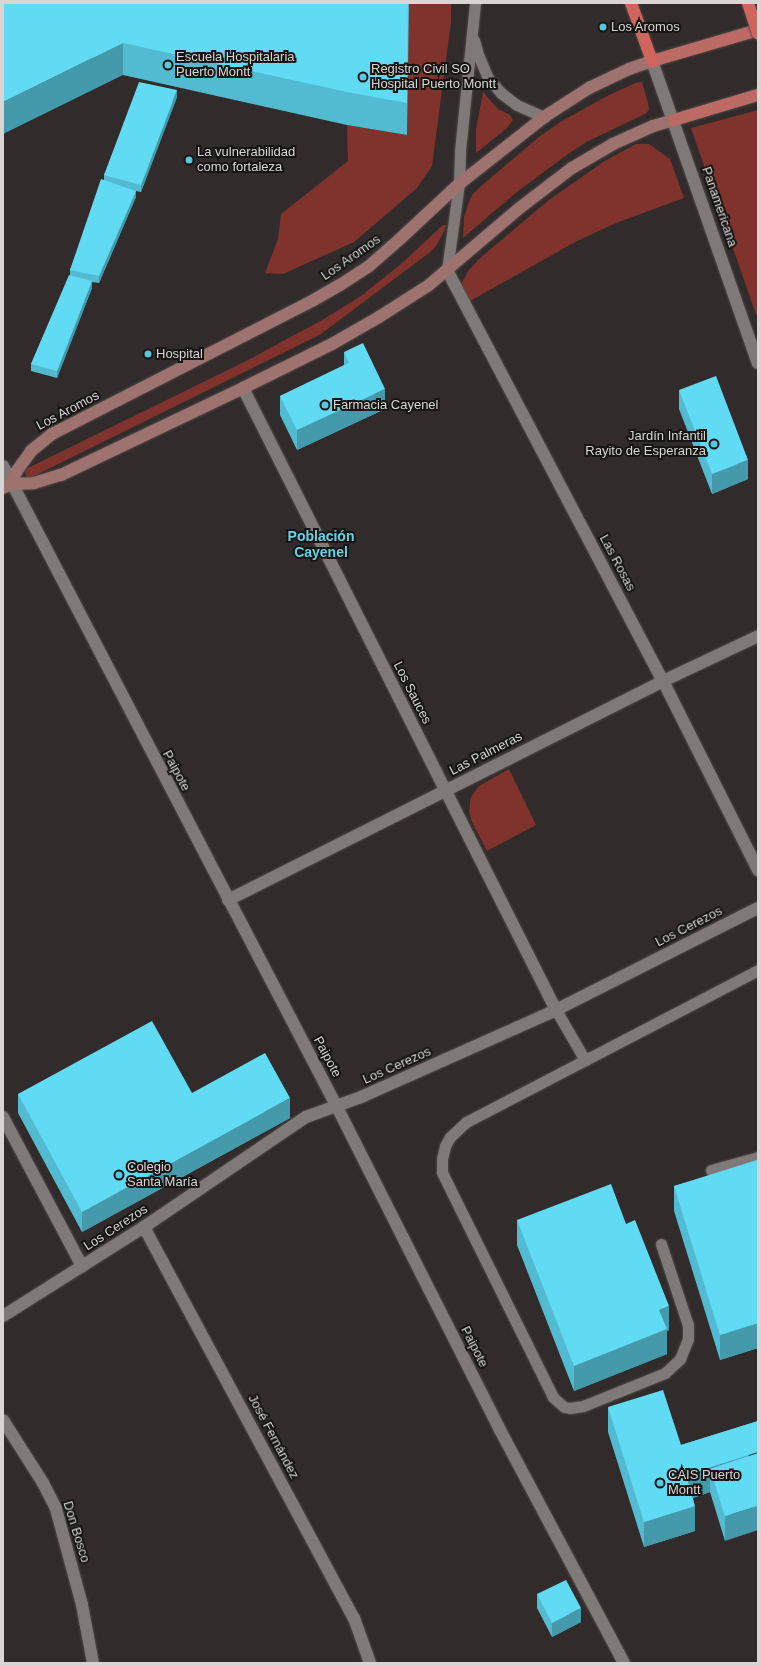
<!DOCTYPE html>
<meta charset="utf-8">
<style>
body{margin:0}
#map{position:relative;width:761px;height:1666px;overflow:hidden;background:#312c2b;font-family:Helvetica,sans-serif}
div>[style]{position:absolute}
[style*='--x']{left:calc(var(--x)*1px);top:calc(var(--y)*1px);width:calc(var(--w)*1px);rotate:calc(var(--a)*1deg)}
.green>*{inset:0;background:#80332d}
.roads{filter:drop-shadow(0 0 1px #4f4a49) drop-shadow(0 0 1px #4f4a49)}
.service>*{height:11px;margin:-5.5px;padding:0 5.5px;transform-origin:5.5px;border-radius:5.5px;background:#7f7978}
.minor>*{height:12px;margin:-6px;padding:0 6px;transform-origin:6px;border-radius:6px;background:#7f7978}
.tertiary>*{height:12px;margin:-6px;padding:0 6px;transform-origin:6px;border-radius:6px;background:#7f7978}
.secondary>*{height:12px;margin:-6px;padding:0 6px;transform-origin:6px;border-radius:6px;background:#9e726e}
.primary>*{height:12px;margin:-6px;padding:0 6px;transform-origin:6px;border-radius:6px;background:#bc6a64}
.trunk>*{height:12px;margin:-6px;padding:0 6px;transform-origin:6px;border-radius:6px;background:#d0655d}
.bridges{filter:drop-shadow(0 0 1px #4f4a49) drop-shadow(0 0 1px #4f4a49)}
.trunk-bridge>*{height:12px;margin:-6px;padding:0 6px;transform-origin:6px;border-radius:6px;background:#d0655d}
.wall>*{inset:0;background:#53bbd1}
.shaded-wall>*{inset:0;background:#49a}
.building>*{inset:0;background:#61daf3}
.dots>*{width:11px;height:11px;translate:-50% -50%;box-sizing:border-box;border:2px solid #171514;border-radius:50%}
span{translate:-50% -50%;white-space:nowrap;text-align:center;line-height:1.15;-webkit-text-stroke:4px #171514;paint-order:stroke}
.poi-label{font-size:13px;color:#d9d5d5}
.left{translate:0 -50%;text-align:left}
.right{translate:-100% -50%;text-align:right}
.street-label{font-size:13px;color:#d9d5d5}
.neighbourhood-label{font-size:14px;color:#69d0e5;font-weight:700}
.frame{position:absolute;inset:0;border:4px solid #d9d5d5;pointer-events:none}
</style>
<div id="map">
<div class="green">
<i style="clip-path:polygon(408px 3px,451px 3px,451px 22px,432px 166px,417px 188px,354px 242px,283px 274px,265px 273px,278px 239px,281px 214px,348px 161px,347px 125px,407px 135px)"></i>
<i style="clip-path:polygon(638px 82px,642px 82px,648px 103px,649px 110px,645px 114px,588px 141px,571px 152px,518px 191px,463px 238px,464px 217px,469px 202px,472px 195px,479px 188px,540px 136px,562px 121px,609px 95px)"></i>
<i style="clip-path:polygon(483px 92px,498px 109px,510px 115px,513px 120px,507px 128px,476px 153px,476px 130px)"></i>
<i style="clip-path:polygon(758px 110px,758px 320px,691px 128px)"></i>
<i style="clip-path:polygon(636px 144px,649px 144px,670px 159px,684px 198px,616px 223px,577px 241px,470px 301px,461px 284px,469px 270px,479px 259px,549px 200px,603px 162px)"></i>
<i style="clip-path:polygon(443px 225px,446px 225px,444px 232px,436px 246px,429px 253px,321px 334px,34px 476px,30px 478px,26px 476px,25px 472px,28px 468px,248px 360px,324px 319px,361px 296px,401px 264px)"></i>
<i style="clip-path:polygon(509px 769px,536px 825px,487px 851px,472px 822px,469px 811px,471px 797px,479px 786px)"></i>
</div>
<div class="roads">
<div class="service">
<i style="--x:474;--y:40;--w:18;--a:74"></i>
<i style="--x:479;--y:57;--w:23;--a:67"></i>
<i style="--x:488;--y:78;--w:20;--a:49"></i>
<i style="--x:501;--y:93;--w:20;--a:37"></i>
<i style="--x:517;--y:105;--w:30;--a:24"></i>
<i style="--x:447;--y:270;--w:87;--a:-82.1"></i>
<i style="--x:459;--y:184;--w:33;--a:-88"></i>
<i style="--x:460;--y:151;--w:149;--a:-84.2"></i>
<i style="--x:556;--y:1010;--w:58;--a:59.9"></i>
<i style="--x:711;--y:1170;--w:49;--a:-15.5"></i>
<i style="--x:661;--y:1244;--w:85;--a:71.6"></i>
<i style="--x:688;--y:1325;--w:14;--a:90"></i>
<i style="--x:688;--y:1339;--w:22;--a:112"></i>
<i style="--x:680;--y:1359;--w:21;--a:137"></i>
<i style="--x:665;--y:1373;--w:88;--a:158.1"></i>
<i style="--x:583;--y:1406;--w:13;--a:171"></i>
<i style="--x:570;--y:1408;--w:6;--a:-171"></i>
<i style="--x:564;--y:1407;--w:15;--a:-138"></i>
<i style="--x:553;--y:1397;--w:251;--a:-116.3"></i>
<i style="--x:442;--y:1172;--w:13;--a:-90"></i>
<i style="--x:442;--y:1159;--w:13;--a:-77"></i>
<i style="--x:445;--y:1146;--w:10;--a:-61"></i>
<i style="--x:450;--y:1137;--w:22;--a:-43"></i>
<i style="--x:466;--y:1122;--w:329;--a:-27.5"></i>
</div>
<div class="minor">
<i style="--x:447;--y:270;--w:464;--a:62.3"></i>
<i style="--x:663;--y:681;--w:212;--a:63.3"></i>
<i style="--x:243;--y:388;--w:696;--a:63.29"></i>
<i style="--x:3;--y:466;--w:723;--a:62.48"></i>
<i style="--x:337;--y:1107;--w:360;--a:63.2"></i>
<i style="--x:499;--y:1428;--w:266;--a:62"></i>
<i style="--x:228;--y:900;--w:487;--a:-26.7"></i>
<i style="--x:663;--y:681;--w:105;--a:-25.3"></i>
<i style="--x:3;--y:1117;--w:169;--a:62.1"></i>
<i style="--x:144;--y:1227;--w:444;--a:61.8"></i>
<i style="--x:354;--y:1618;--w:48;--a:70.4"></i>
<i style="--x:3;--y:1316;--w:167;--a:-32.3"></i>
<i style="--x:144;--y:1227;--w:196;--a:-34.2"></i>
<i style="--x:306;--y:1117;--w:59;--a:-20"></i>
<i style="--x:361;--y:1097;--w:214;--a:-24"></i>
<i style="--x:556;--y:1010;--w:226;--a:-26.8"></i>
<i style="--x:3;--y:1420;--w:75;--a:57.6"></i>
<i style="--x:43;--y:1483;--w:29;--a:63"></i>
<i style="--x:56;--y:1509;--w:99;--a:74.8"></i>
<i style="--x:82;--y:1605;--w:59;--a:79.3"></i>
</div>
<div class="tertiary">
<i style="--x:652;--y:61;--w:320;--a:70.7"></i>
</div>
<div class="secondary">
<i style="--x:11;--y:484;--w:13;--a:-67"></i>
<i style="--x:16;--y:472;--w:26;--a:-54"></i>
<i style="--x:31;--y:451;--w:27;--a:-39"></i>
<i style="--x:52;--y:434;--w:292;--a:-27.1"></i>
<i style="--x:312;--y:301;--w:32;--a:-30"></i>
<i style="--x:340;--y:285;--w:33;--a:-33"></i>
<i style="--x:368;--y:267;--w:44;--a:-41.3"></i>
<i style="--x:401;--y:238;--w:79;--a:-43"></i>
<i style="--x:459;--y:184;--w:108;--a:-38.2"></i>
<i style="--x:544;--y:117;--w:54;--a:-32.8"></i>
<i style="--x:589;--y:88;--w:44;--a:-25.4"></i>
<i style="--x:629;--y:69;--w:24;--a:-19"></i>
<i style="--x:3;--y:488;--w:9;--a:-27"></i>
<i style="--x:11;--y:484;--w:23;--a:-2"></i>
<i style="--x:34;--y:483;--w:28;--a:-17"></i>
<i style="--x:61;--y:475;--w:202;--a:-25.5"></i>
<i style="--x:243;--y:388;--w:99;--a:-26.3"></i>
<i style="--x:332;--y:344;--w:54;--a:-29.9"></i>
<i style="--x:379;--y:317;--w:59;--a:-32.6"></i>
<i style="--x:429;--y:285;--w:116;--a:-40.4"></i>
<i style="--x:517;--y:210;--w:69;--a:-37.4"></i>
<i style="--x:572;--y:168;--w:48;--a:-30.3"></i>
<i style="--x:613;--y:144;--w:44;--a:-24.2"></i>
<i style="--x:653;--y:126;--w:22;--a:-16"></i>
</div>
<div class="primary">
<i style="--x:652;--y:61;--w:110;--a:-16.3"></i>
<i style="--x:674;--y:120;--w:88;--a:-16.6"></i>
</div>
<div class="trunk">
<i style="--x:631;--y:3;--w:62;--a:70.1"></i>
</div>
</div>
<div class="bridges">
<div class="trunk-bridge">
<i style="--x:748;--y:3;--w:32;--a:72"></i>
</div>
</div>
<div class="wall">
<i style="clip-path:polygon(3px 3px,409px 3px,407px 135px,347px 125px,123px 75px)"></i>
<i style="clip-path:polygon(177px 97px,141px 192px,136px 191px,136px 197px,99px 283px,92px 282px,92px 288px,57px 378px,31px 371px,31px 364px,70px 275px,70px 270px,104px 180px,104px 175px)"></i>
<i style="clip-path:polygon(344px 352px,385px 409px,297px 450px,280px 415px,280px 396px,344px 365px)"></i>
<i style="clip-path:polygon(679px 390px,748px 479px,712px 494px,679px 409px)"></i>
<i style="clip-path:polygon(192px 1093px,290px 1118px,82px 1232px,18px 1113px,18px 1094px)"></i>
<i style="clip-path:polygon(758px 1163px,758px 1348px,720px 1360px,674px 1211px,674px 1186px)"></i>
<i style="clip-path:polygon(517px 1220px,669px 1330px,667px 1331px,667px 1354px,574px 1391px,517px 1245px)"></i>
<i style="clip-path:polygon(608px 1407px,681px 1445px,758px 1421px,725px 1541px,710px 1492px,693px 1498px,695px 1531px,644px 1547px,608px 1432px)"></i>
<i style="clip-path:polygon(537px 1594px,581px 1622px,552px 1637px,537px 1608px)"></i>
</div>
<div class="shaded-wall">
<i style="clip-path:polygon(123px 43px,123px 75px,3px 134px,3px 102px)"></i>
<i style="clip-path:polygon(177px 90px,177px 97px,141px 192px,141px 185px)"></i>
<i style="clip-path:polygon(136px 191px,136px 197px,99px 283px,99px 276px)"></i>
<i style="clip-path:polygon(92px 281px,92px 288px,57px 378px,57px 371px)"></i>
<i style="clip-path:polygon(385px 389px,385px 409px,297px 450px,297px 430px)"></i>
<i style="clip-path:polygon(748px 460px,748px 479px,712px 494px,712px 474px)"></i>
<i style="clip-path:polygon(290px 1098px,290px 1118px,82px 1232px,82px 1212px)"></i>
<i style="clip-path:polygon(669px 1306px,669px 1330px,667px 1331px,667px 1354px,574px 1391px,574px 1366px,659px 1310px)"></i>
<i style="clip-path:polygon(758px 1323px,758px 1348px,720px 1360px,720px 1335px)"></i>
<i style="clip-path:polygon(758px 1452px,710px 1469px,710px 1492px,686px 1500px,686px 1475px)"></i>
<i style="clip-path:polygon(695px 1506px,695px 1531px,644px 1547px,644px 1522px)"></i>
<i style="clip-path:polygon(758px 1506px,758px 1530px,725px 1541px,725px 1516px)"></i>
<i style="clip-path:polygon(581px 1608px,581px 1622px,552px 1637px,552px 1623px)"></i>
</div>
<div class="building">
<i style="clip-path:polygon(3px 3px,408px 3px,407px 103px,347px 92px,123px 43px,3px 102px)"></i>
<i style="clip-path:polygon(139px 82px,177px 90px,141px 185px,104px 175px)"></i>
<i style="clip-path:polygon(101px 179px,136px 191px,99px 276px,70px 270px)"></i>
<i style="clip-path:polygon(69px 275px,92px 281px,57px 371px,31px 364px)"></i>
<i style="clip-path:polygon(363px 343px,385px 389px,297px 430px,280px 396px,349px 363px,344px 352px)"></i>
<i style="clip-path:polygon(716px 376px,748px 460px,712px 474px,679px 390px)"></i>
<i style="clip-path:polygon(152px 1021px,192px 1093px,265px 1053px,290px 1098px,82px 1212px,18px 1094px)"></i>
<i style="clip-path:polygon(757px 1160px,758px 1163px,758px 1323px,720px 1335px,674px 1186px)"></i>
<i style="clip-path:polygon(611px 1184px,626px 1224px,635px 1220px,669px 1306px,659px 1310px,667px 1329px,574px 1366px,517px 1220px)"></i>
<i style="clip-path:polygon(663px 1390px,681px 1445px,758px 1421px,758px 1452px,686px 1475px,695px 1506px,644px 1522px,608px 1407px)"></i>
<i style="clip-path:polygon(758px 1453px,758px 1506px,725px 1516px,710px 1469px)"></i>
<i style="clip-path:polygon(566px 1580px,581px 1608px,552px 1623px,537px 1594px)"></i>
</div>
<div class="dots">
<i style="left:603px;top:27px;background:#56c9e1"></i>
<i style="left:168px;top:65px;background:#56c9e1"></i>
<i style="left:363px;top:77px;background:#56c9e1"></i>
<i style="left:189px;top:160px;background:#56c9e1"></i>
<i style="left:148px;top:354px;background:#56c9e1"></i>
<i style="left:325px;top:405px;background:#56c9e1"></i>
<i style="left:714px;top:444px;background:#56c9e1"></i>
<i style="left:119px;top:1175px;background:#56c9e1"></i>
<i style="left:660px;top:1483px;background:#56c9e1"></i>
</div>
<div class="poi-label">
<span class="left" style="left:611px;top:27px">Los Aromos</span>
<span class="left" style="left:176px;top:65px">Escuela Hospitalaria<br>Puerto Montt</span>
<span class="left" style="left:371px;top:77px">Registro Civil SO<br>Hospital Puerto Montt</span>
<span class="left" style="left:197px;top:160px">La vulnerabilidad<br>como fortaleza</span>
<span class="left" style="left:156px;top:354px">Hospital</span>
<span class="left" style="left:333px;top:405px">Farmacia Cayenel</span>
<span class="right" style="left:706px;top:444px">Jardín Infantil<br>Rayito de Esperanza</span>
<span class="left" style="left:127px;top:1175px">Colegio<br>Santa María</span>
<span class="left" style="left:668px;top:1483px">CAIS Puerto<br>Montt</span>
</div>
<div class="street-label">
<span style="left:719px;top:207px;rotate:71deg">Panamericana</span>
<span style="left:351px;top:258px;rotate:-35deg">Los Aromos</span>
<span style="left:68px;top:411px;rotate:-28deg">Los Aromos</span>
<span style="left:617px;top:563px;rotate:62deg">Las Rosas</span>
<span style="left:412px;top:693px;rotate:63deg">Los Sauces</span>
<span style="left:486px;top:754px;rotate:-27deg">Las Palmeras</span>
<span style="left:176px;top:771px;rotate:62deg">Paipote</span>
<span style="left:689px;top:927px;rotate:-27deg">Los Cerezos</span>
<span style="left:327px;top:1057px;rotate:62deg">Paipote</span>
<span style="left:397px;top:1066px;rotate:-24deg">Los Cerezos</span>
<span style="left:116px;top:1228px;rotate:-33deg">Los Cerezos</span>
<span style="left:474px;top:1347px;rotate:63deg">Paipote</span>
<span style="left:273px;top:1437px;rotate:62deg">José Fernández</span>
<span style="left:76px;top:1532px;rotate:73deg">Don Bosco</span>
</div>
<div class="neighbourhood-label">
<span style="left:321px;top:544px">Población<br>Cayenel</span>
</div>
<div class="frame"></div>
</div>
